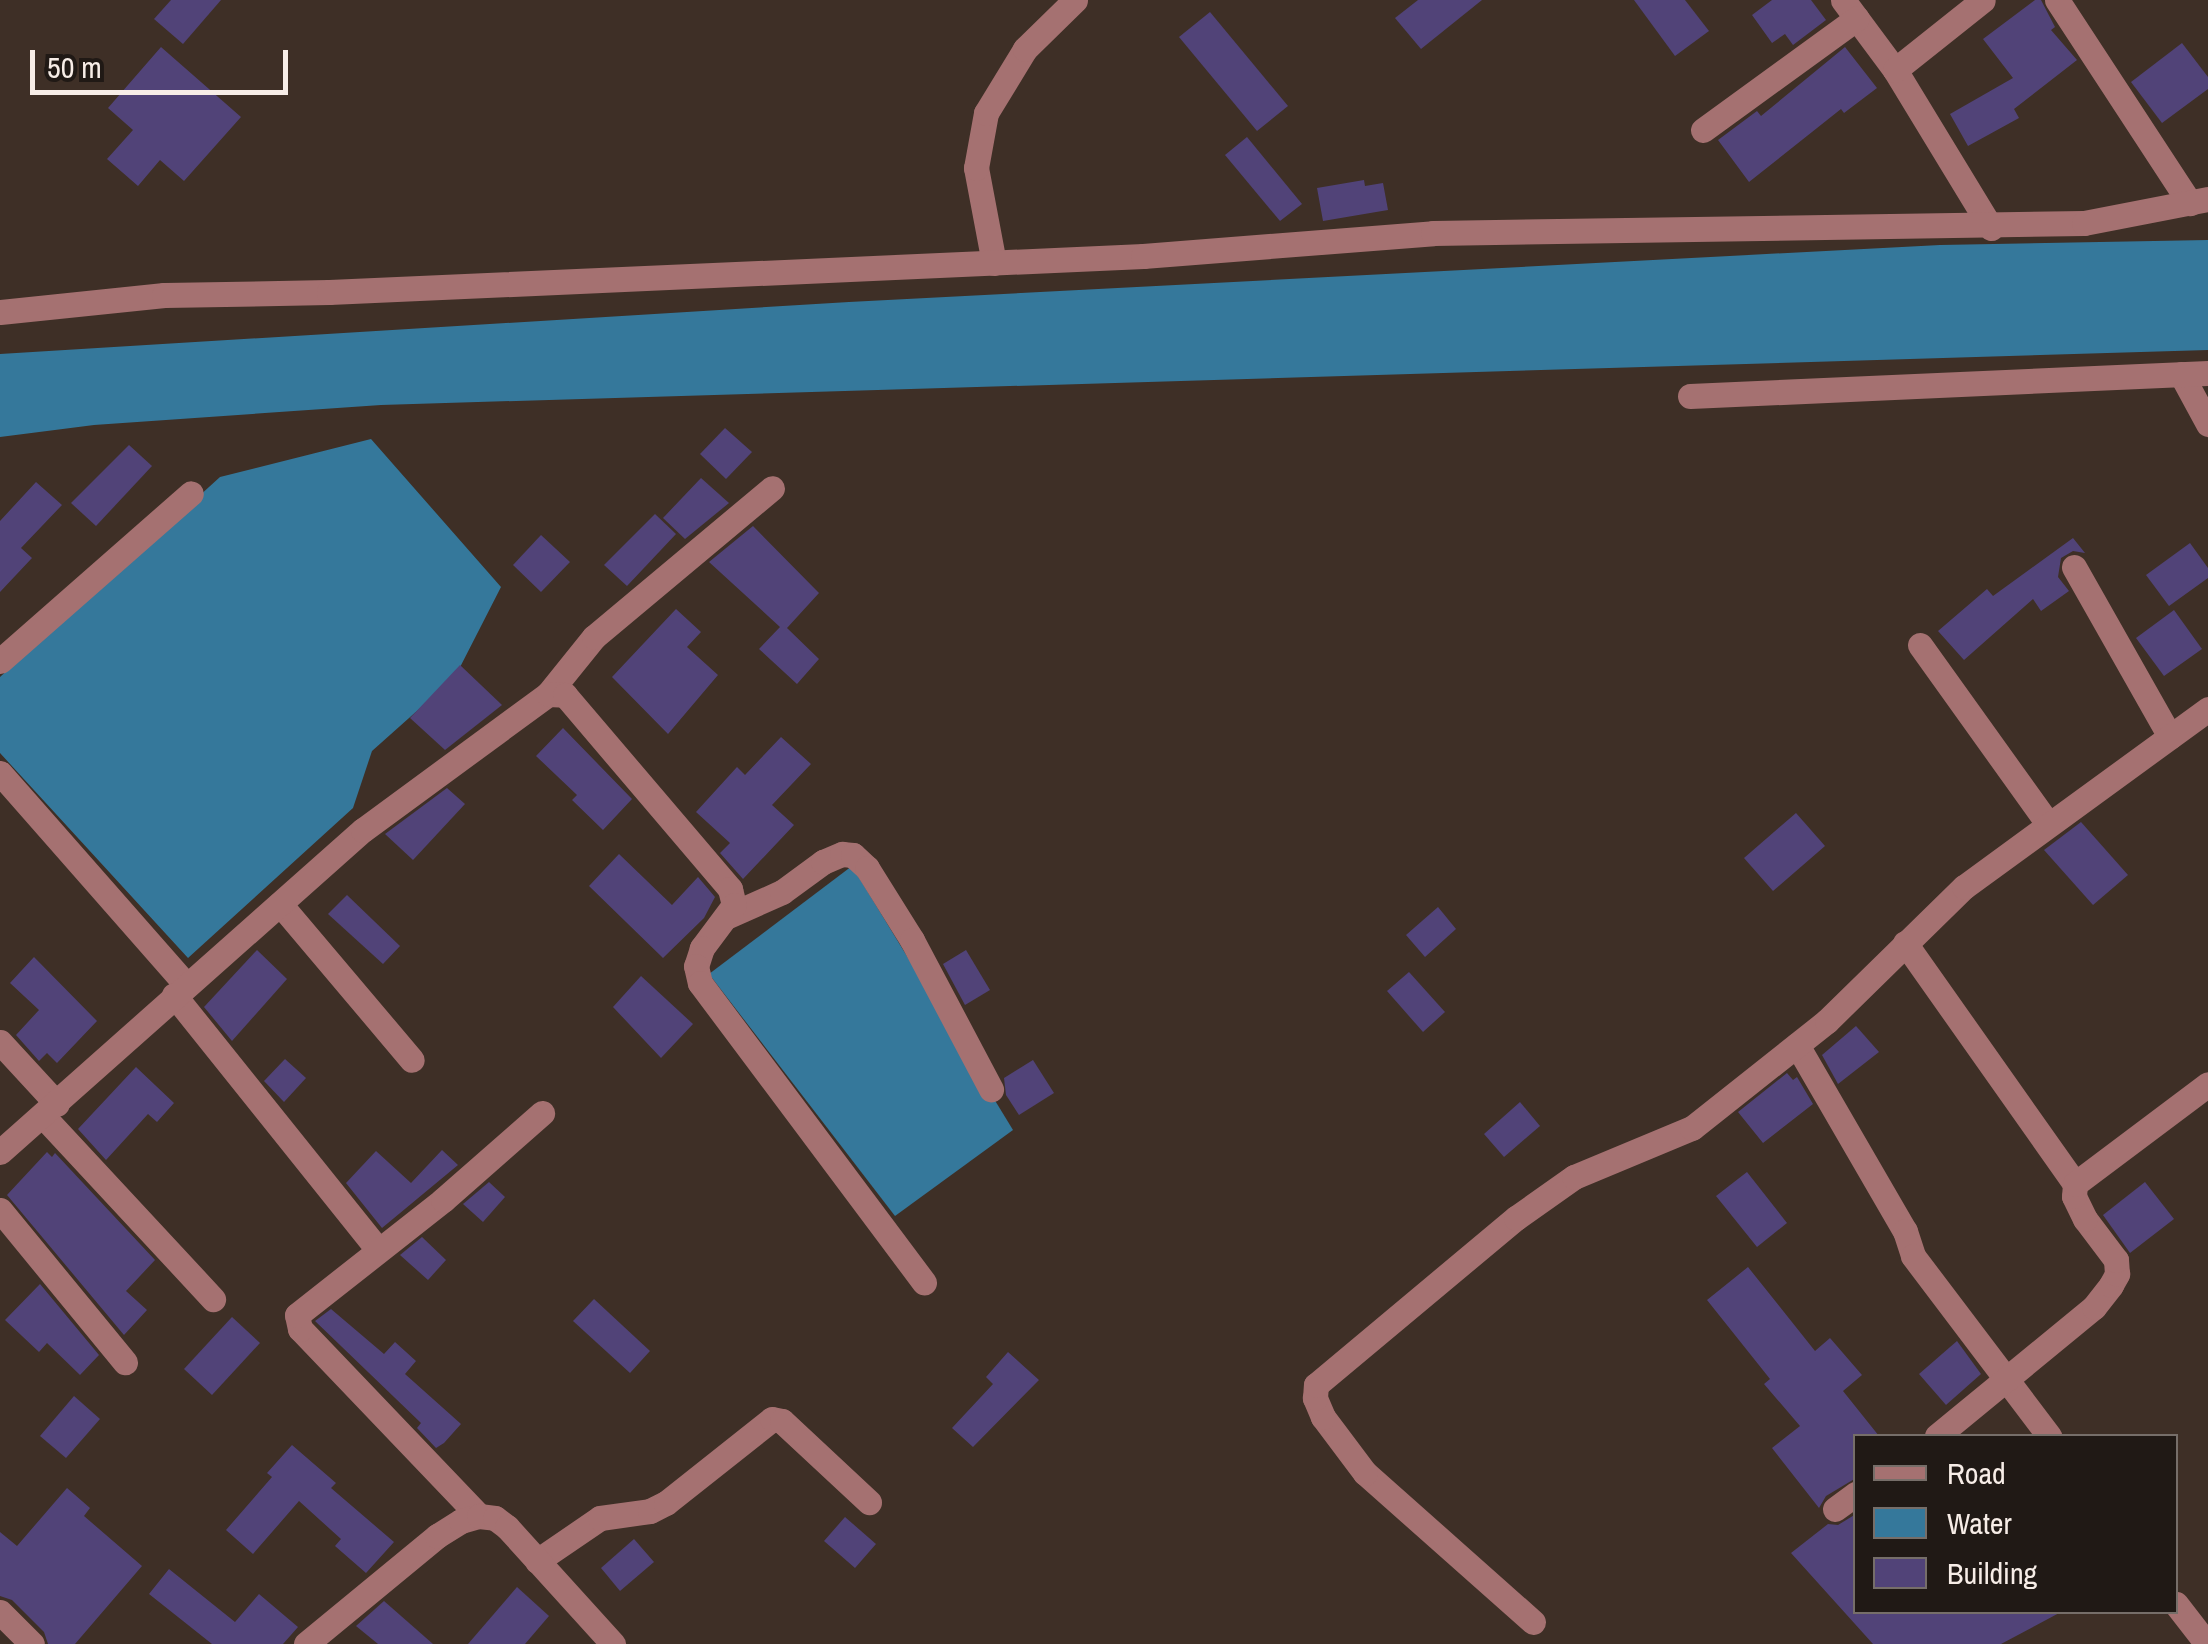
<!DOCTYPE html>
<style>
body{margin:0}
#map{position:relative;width:2208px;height:1644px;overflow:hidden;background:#3e2f26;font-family:"Archivo Narrow",sans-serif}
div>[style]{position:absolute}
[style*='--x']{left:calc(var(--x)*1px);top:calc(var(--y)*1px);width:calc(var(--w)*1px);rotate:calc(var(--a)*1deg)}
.water>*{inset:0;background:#35789b}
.building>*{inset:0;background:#514378}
.minor>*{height:25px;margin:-12.5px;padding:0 12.5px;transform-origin:12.5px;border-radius:12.5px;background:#a57171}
span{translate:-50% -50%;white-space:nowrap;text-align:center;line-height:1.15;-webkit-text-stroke:10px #201915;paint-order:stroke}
.legend{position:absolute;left:1853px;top:1434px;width:325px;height:180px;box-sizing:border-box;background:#201915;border:2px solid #766e69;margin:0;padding:12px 18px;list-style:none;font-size:30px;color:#f7ede7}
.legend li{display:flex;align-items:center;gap:20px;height:50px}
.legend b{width:50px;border:2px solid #766e69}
.scale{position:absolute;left:30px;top:50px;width:258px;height:45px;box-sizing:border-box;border:5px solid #f7ede7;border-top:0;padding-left:12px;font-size:30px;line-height:35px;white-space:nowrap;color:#f7ede7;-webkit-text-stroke:8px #201915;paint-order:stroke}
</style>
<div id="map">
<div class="water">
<i style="clip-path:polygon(2208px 240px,2208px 350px,381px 405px,94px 425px,0 437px,0 354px,849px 302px,1940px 245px)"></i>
<i style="clip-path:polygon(371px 439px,501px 587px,455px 677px,372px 751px,353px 808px,188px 958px,0 753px,0 677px,220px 477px)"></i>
<i style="clip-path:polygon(852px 866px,1013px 1130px,895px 1216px,709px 974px)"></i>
</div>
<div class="building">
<i style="clip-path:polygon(171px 0,221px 0,183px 44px,154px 19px)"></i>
<i style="clip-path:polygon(1418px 0,1482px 0,1421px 49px,1395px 18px)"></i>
<i style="clip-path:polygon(1634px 0,1685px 0,1709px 31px,1675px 56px)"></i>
<i style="clip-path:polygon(1772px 0,1811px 0,1826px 20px,1793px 45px,1785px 34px,1772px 43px,1752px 15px)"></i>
<i style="clip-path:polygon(2035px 0,2041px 0,2055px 27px,2051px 30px,2077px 60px,2014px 109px,2019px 118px,1968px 146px,1950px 114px,2013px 78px,1983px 39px)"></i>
<i style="clip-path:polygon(1210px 12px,1288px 106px,1257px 131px,1179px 37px)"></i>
<i style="clip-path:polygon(2182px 43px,2208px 77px,2208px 89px,2162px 123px,2131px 82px)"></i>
<i style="clip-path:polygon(161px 47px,241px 117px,184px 181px,160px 160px,138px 186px,107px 159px,133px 130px,108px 108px)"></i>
<i style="clip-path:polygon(1845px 47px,1877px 88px,1844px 113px,1841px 109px,1749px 182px,1718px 140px,1757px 111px,1761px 116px)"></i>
<i style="clip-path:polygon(1247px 137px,1302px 204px,1280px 221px,1225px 155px)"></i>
<i style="clip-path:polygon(1364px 180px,1365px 186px,1383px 183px,1388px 210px,1323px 221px,1317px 188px)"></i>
<i style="clip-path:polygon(725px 428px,752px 452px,726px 479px,700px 454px)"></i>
<i style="clip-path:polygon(129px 445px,152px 466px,96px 526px,71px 503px)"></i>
<i style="clip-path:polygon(701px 478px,729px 503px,685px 539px,663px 518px)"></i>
<i style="clip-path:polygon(36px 482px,62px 505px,21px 548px,32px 558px,0 592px,0 521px)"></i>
<i style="clip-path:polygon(655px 514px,676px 534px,627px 586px,604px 565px)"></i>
<i style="clip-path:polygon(753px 526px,819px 593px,787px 628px,819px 659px,797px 684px,759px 649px,780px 627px,709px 562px)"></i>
<i style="clip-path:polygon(541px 535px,570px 562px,541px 592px,513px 565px)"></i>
<i style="clip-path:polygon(2073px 538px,2085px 553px,2073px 551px,2061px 558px,2058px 577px,2069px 591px,2041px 611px,2033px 599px,1964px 660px,1938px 631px,1987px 589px,1993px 596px)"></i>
<i style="clip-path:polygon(2190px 543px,2208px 568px,2208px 578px,2169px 606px,2146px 575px)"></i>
<i style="clip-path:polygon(676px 609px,701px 632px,687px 647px,718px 675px,668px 734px,612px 677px)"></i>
<i style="clip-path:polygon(2174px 610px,2202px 649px,2164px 676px,2136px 638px)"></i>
<i style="clip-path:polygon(460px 665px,502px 705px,445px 750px,410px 718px)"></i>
<i style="clip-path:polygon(563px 728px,632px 799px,603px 830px,572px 800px,577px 795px,536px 756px)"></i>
<i style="clip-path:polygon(781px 737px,811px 764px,772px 805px,794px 825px,743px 879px,720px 853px,730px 843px,696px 812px,737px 767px,745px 775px)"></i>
<i style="clip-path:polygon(447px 788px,465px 804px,413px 860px,385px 834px)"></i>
<i style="clip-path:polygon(1796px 813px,1825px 846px,1773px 891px,1744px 858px)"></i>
<i style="clip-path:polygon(2081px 822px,2128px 875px,2093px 905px,2044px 850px)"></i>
<i style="clip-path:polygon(619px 854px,672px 905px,698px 877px,715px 897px,704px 918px,663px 958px,589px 886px)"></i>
<i style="clip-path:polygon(347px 895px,400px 946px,383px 964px,328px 914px)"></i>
<i style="clip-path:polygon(1438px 907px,1456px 929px,1425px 957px,1406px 935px)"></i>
<i style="clip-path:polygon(257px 950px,287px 979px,232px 1041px,204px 1007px)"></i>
<i style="clip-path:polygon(966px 950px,990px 990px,965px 1005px,943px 964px)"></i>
<i style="clip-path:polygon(34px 957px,97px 1021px,57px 1063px,47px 1053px,39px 1061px,16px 1035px,39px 1010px,10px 983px)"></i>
<i style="clip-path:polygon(1409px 972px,1445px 1012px,1423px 1032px,1387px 991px)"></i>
<i style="clip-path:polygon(641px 976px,693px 1024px,661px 1058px,613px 1007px)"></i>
<i style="clip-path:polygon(1856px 1026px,1879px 1052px,1838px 1084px,1822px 1055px)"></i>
<i style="clip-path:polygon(285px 1059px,306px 1078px,284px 1102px,264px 1081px)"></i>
<i style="clip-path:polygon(1033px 1060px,1054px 1093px,1019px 1115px,1006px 1095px,1004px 1078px)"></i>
<i style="clip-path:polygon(136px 1067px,174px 1103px,157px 1122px,148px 1114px,106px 1160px,78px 1129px)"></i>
<i style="clip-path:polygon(1787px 1073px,1793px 1080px,1797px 1077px,1813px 1104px,1763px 1143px,1738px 1112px)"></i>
<i style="clip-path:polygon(1520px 1102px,1540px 1126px,1504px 1157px,1484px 1134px)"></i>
<i style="clip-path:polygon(442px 1150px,458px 1165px,382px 1228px,346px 1183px,376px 1151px,411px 1183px)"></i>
<i style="clip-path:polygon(47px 1152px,52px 1157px,55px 1153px,155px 1260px,126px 1291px,147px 1310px,124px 1335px,7px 1195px)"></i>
<i style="clip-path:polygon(1747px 1172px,1787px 1223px,1757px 1247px,1716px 1196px)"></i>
<i style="clip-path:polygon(489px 1182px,505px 1197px,483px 1222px,463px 1204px)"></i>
<i style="clip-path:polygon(2145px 1182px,2174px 1219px,2130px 1253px,2103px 1215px)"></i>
<i style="clip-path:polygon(422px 1237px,446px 1260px,428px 1280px,400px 1255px)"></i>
<i style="clip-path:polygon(1748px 1267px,1815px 1351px,1830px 1338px,1862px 1375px,1843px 1391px,1879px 1436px,1856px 1436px,1856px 1478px,1826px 1496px,1819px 1508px,1772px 1448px,1800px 1426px,1764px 1384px,1770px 1379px,1707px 1300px)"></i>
<i style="clip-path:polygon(40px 1284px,99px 1355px,80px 1375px,47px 1343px,39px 1352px,5px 1320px)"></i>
<i style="clip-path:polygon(594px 1299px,650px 1351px,630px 1373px,573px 1321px)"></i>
<i style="clip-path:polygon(331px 1309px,384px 1354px,395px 1342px,416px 1361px,405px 1374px,461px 1424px,444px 1443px,436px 1448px,417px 1428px,421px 1423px,315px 1321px)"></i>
<i style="clip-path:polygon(232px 1317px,260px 1343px,212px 1395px,184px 1369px)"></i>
<i style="clip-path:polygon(1957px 1341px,1981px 1374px,1946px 1405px,1919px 1374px)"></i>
<i style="clip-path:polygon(1008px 1352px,1039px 1380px,973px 1447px,952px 1428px,993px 1384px,986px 1377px)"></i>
<i style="clip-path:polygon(74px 1396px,100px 1419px,66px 1458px,40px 1436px)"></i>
<i style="clip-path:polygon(292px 1445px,336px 1483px,331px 1488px,394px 1542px,366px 1573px,335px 1546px,341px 1539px,299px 1501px,253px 1554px,226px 1530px,272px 1477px,267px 1473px)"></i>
<i style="clip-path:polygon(67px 1488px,90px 1508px,84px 1516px,142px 1566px,75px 1644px,48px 1644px,44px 1632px,12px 1600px,0 1596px,0 1532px,17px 1546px)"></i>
<i style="clip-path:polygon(1856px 1514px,1856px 1612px,2061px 1612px,2001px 1644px,1873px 1644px,1791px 1553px,1828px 1524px,1838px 1525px)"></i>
<i style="clip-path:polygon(845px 1517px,876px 1544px,855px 1568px,824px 1541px)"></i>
<i style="clip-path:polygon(634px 1539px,654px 1562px,620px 1591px,601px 1568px)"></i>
<i style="clip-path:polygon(169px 1569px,235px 1622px,259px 1594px,298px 1627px,283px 1644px,212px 1644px,149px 1594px)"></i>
<i style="clip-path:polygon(517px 1587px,549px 1616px,525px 1644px,468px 1644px)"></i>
<i style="clip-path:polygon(384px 1601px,433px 1644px,378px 1644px,356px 1626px)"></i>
</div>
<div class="minor">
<i style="--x:1843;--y:0;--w:87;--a:53.4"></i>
<i style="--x:1895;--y:70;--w:185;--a:58.7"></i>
<i style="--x:2057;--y:0;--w:243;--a:56.8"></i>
<i style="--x:1895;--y:70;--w:112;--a:-38.5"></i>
<i style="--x:1703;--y:130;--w:190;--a:-36"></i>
<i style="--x:994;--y:263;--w:97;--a:-100.7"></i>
<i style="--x:976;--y:168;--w:56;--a:-79.7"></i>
<i style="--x:986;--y:113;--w:75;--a:-58.6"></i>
<i style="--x:1025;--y:49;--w:70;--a:-44.4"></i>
<i style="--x:0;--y:312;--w:165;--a:-5.9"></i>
<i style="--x:164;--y:295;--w:165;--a:-1"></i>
<i style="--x:329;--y:292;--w:815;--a:-2.53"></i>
<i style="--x:1143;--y:256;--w:291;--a:-4.5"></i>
<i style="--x:1433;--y:233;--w:651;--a:-0.88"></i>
<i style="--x:2084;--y:223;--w:126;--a:-11"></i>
<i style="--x:2181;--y:374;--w:57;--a:61.6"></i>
<i style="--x:1690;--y:396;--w:519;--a:-2.54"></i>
<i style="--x:2074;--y:567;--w:195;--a:60.5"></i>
<i style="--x:1920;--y:645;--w:220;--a:54.4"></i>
<i style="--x:0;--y:661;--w:254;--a:-41.3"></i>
<i style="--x:548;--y:694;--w:73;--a:-51.1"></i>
<i style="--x:594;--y:637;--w:232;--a:-39.9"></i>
<i style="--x:0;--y:773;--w:282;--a:48.7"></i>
<i style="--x:280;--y:904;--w:204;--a:49.8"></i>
<i style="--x:728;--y:916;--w:59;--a:-24"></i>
<i style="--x:782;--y:892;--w:51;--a:-36.2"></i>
<i style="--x:823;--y:862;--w:21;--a:-23"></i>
<i style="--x:842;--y:854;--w:11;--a:5"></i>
<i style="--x:853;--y:855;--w:19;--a:43"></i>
<i style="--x:867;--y:868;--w:85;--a:58"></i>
<i style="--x:912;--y:940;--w:169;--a:62.1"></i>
<i style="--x:1905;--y:943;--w:295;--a:54.8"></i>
<i style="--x:174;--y:995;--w:324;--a:51.3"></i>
<i style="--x:0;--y:1042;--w:84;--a:47.4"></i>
<i style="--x:1797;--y:1045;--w:215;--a:59.9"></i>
<i style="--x:1905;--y:1231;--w:26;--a:72"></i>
<i style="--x:1913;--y:1256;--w:226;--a:52.9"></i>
<i style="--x:43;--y:1116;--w:250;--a:47.1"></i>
<i style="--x:0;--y:1152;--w:485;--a:-41.6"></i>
<i style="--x:363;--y:830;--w:230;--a:-36.3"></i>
<i style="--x:548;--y:694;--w:17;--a:3"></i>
<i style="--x:565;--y:695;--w:255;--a:49.6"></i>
<i style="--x:730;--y:889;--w:16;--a:76"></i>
<i style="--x:734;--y:905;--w:54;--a:126.7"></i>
<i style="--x:702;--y:948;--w:19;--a:108"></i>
<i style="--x:696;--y:966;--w:17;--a:77"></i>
<i style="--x:700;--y:983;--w:374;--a:53.2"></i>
<i style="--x:0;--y:1210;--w:197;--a:50.6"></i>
<i style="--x:1937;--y:1436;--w:203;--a:-39.4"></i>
<i style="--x:2094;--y:1307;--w:28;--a:-52"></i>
<i style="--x:2111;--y:1285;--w:13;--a:-61"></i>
<i style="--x:2117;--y:1274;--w:14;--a:-94"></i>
<i style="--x:2116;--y:1260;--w:51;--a:-127.1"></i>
<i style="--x:2085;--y:1219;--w:25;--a:-116"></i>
<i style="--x:2074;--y:1196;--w:12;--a:-85"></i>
<i style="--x:2075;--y:1184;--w:166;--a:-36.9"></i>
<i style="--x:1835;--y:1509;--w:26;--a:-36"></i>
<i style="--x:479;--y:1516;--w:259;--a:-133.7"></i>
<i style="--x:300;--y:1329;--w:14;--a:-102"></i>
<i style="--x:297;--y:1315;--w:186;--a:-38.2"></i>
<i style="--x:443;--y:1200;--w:132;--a:-41.3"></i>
<i style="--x:537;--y:1561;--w:76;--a:-34.3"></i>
<i style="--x:600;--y:1518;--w:50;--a:-8"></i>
<i style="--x:650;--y:1511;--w:18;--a:-27"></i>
<i style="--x:666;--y:1503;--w:135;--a:-38.4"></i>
<i style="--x:772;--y:1419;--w:10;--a:11"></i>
<i style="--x:782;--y:1421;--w:119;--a:43"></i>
<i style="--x:2176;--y:1604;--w:51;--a:52.2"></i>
<i style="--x:0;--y:1612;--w:45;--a:45"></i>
<i style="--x:1533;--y:1622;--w:225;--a:-138.4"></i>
<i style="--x:1365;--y:1473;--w:70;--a:-126.9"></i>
<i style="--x:1323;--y:1417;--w:21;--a:-113"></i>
<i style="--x:1315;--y:1398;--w:13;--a:-86"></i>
<i style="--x:1316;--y:1385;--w:261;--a:-39.9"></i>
<i style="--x:1516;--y:1218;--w:71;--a:-35.3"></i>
<i style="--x:1574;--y:1177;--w:128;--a:-22.6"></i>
<i style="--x:1692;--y:1128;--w:172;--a:-38.4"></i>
<i style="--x:1827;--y:1021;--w:192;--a:-44.4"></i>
<i style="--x:1964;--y:887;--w:302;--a:-36.1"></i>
<i style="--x:306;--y:1644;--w:170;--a:-39.5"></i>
<i style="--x:437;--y:1536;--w:28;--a:-32"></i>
<i style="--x:461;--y:1521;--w:19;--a:-16"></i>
<i style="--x:479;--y:1516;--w:16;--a:7"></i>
<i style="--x:495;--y:1518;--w:15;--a:37"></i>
<i style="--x:507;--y:1527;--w:158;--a:47.8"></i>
</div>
<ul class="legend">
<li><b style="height:12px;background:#a57171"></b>Road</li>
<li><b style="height:28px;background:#35789b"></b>Water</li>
<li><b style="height:28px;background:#514378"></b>Building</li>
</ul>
<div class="scale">50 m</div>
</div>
